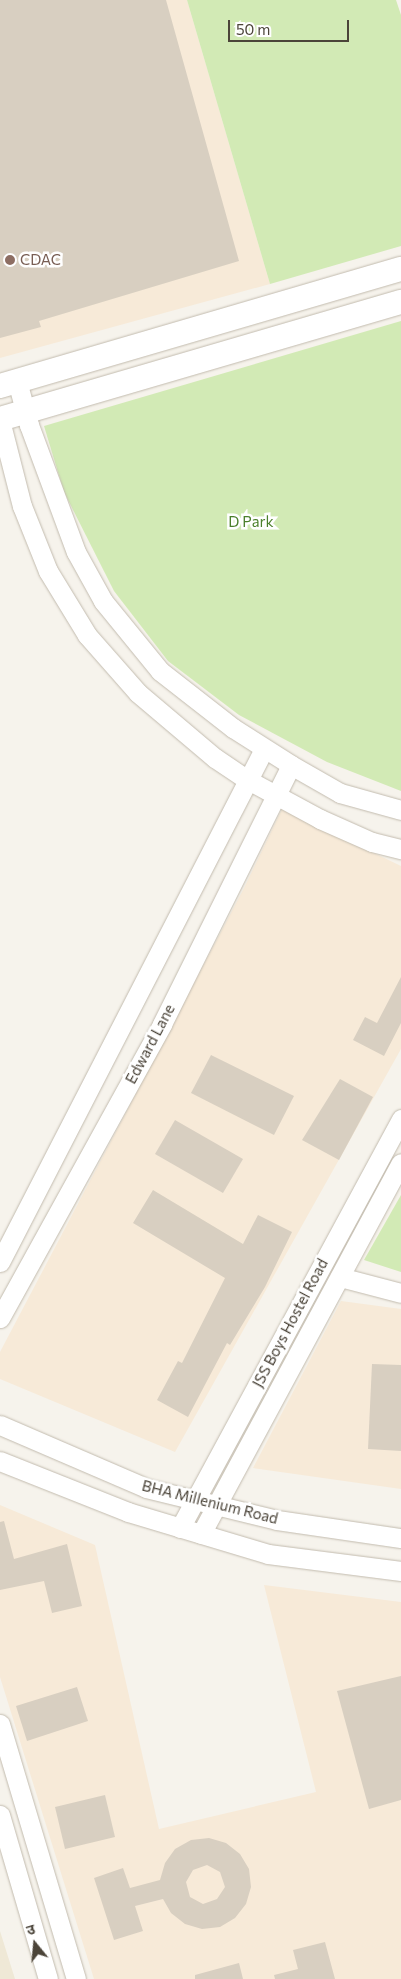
<!DOCTYPE html>
<meta charset="utf-8">
<style>
body{margin:0}
#map{position:relative;width:401px;height:1979px;overflow:hidden;background:#f6f3ec;font-family:Commissioner,"Noto Sans Devanagari",sans-serif}
div>[style]{position:absolute}
[style*='--x']{left:calc(var(--x)*1px);top:calc(var(--y)*1px);width:calc(var(--w)*1px);rotate:calc(var(--a)*1deg)}
.commercial>*{inset:0;background:#f7ead8}
.education>*{inset:0;background:#efe8d6}
.green>*{inset:0;background:#d2eab5}
.building>*{inset:0;background:#d8cfc1}
.roads{filter:drop-shadow(0 0 1px #c2bbae) drop-shadow(0 0 1px #c2bbae)}
.minor>*{height:19px;margin:-9.5px;padding:0 9.5px;transform-origin:9.5px;border-radius:9.5px;background:#fff}
.tertiary>*{height:24px;margin:-12px;padding:0 12px;transform-origin:12px;border-radius:12px;background:#fff}
.dots>*{width:14px;height:14px;translate:-50% -50%;box-sizing:border-box;border:2px solid #fff;border-radius:50%}
span{translate:-50% -50%;white-space:nowrap;text-align:center;line-height:1.15;-webkit-text-stroke:5px #fff;paint-order:stroke}
.education-label{font-size:15px;color:#785e54}
.left{translate:0 -50%;text-align:left}
.park-label{font-size:15px;color:#4a7f2a}
.street-label{font-size:15px;color:#4b4439}
.north{position:absolute;left:10px;top:1919px;width:50px;height:50px;-webkit-text-stroke:4px #fff;paint-order:stroke;rotate:343deg;font-size:14px;font-weight:700;line-height:20px;text-align:center;color:#4b4439}
.north::after{content:'';display:block;margin:auto;width:18px;height:22px;background:#4b4439;clip-path:polygon(50% 0,100% 100%,50% 72%,0 100%)}
.scale{position:absolute;left:228px;top:20px;width:121px;height:22px;box-sizing:border-box;border:2px solid #4b4439;border-top:0;padding-left:6px;font-size:15px;line-height:18px;white-space:nowrap;color:#4b4439;-webkit-text-stroke:4px #fff;paint-order:stroke}
</style>
<div id="map">
<div class="commercial">
<i style="clip-path:polygon(0 0,187px 0,270px 284px,0 358px)"></i>
<i style="clip-path:polygon(282px 809px,401px 866px,401px 1049px,175px 1452px,0 1379px,0 1352px,244px 888px)"></i>
<i style="clip-path:polygon(341px 1301px,401px 1309px,401px 1489px,253px 1468px)"></i>
<i style="clip-path:polygon(0 1505px,95px 1545px,159px 1829px,316px 1792px,264px 1585px,401px 1602px,401px 1979px,94px 1979px,0 1677px)"></i>
</div>
<div class="education">
<i style="clip-path:polygon(0 1931px,15px 1979px,0 1979px)"></i>
</div>
<div class="green">
<i style="clip-path:polygon(187px 0,396px 0,401px 15px,401px 246px,270px 284px)"></i>
<i style="clip-path:polygon(401px 321px,401px 791px,327px 762px,239px 715px,168px 661px,114px 591px,64px 492px,44px 426px)"></i>
<i style="clip-path:polygon(401px 1195px,401px 1272px,364px 1260px)"></i>
</div>
<div class="building">
<i style="clip-path:polygon(0 0,166px 0,239px 261px,39px 321px,41px 327px,0 338px)"></i>
<i style="clip-path:polygon(401px 977px,401px 1023px,384px 1056px,353px 1040px,365px 1017px,377px 1023px)"></i>
<i style="clip-path:polygon(211px 1055px,294px 1096px,274px 1135px,191px 1093px)"></i>
<i style="clip-path:polygon(340px 1079px,373px 1097px,339px 1160px,302px 1140px)"></i>
<i style="clip-path:polygon(175px 1120px,243px 1159px,223px 1193px,155px 1154px)"></i>
<i style="clip-path:polygon(153px 1190px,243px 1244px,258px 1215px,292px 1232px,265px 1287px,230px 1345px,227px 1343px,188px 1417px,157px 1400px,178px 1361px,182px 1363px,225px 1278px,133px 1223px)"></i>
<i style="clip-path:polygon(372px 1364px,401px 1365px,401px 1451px,368px 1449px)"></i>
<i style="clip-path:polygon(4px 1521px,14px 1559px,67px 1544px,82px 1606px,52px 1613px,44px 1581px,0 1590px,0 1522px)"></i>
<i style="clip-path:polygon(401px 1676px,401px 1800px,369px 1809px,337px 1691px)"></i>
<i style="clip-path:polygon(77px 1687px,88px 1721px,27px 1741px,16px 1706px)"></i>
<i style="clip-path:polygon(105px 1795px,115px 1837px,65px 1849px,55px 1807px)"></i>
<i style="clip-path:polygon(evenodd,209px 1838px,226px 1843px,240px 1854px,249px 1869px,251px 1887px,246px 1904px,235px 1918px,220px 1927px,202px 1929px,185px 1924px,171px 1913px,163px 1899px,135px 1906px,143px 1931px,114px 1940px,94px 1878px,123px 1868px,130px 1888px,160px 1880px,165px 1863px,175px 1849px,191px 1840px,209px 1838px,207px 1865px,220px 1872px,225px 1887px,217px 1899px,203px 1904px,190px 1897px,186px 1882px,193px 1870px,207px 1865px)"></i>
<i style="clip-path:polygon(325px 1942px,335px 1979px,275px 1979px,274px 1975px,298px 1969px,293px 1950px)"></i>
<i style="clip-path:polygon(239px 1963px,243px 1979px,195px 1979px,195px 1975px)"></i>
</div>
<div class="roads">
<div class="minor">
<i style="--x:17;--y:381;--w:46;--a:74.7"></i>
<i style="--x:29;--y:425;--w:135;--a:69.7"></i>
<i style="--x:76;--y:552;--w:56;--a:61.1"></i>
<i style="--x:103;--y:601;--w:90;--a:50.8"></i>
<i style="--x:160;--y:671;--w:93;--a:38"></i>
<i style="--x:233;--y:728;--w:69;--a:32.5"></i>
<i style="--x:291;--y:765;--w:56;--a:29.7"></i>
<i style="--x:340;--y:793;--w:63;--a:15.6"></i>
<i style="--x:0;--y:420;--w:89;--a:75.7"></i>
<i style="--x:22;--y:506;--w:70;--a:68.2"></i>
<i style="--x:48;--y:571;--w:75;--a:58.6"></i>
<i style="--x:87;--y:635;--w:77;--a:48.7"></i>
<i style="--x:138;--y:693;--w:101;--a:40.2"></i>
<i style="--x:215;--y:758;--w:40;--a:34"></i>
<i style="--x:248;--y:780;--w:82;--a:28.4"></i>
<i style="--x:320;--y:819;--w:57;--a:23.9"></i>
<i style="--x:372;--y:842;--w:30;--a:14"></i>
<i style="--x:0;--y:1262;--w:577;--a:-62.77"></i>
<i style="--x:340;--y:1277;--w:63;--a:14.7"></i>
<i style="--x:0;--y:1318;--w:336;--a:-61.1"></i>
<i style="--x:162;--y:1024;--w:289;--a:-63.5"></i>
<i style="--x:0;--y:1425;--w:159;--a:23.3"></i>
<i style="--x:146;--y:1488;--w:135;--a:13.7"></i>
<i style="--x:277;--y:1520;--w:125;--a:8.3"></i>
<i style="--x:0;--y:1461;--w:138;--a:21.7"></i>
<i style="--x:128;--y:1512;--w:146;--a:16.7"></i>
<i style="--x:268;--y:1554;--w:134;--a:7.3"></i>
<i style="--x:180;--y:1528;--w:465;--a:-61.6"></i>
<i style="--x:201;--y:1534;--w:421;--a:-61.7"></i>
<i style="--x:0;--y:1724;--w:266;--a:73.4"></i>
<i style="--x:0;--y:1815;--w:171;--a:73.7"></i>
</div>
<div class="tertiary">
<i style="--x:0;--y:386;--w:418;--a:-16.3"></i>
<i style="--x:0;--y:419;--w:418;--a:-16.3"></i>
</div>
</div>
<div class="dots">
<i style="left:10px;top:260px;background:#8d6e63"></i>
</div>
<div class="education-label">
<span class="left" style="left:20px;top:260px">CDAC</span>
</div>
<div class="park-label">
<span style="left:251px;top:522px">D Park</span>
</div>
<div class="street-label">
<span style="left:150px;top:1044px;rotate:-62deg">Edward Lane</span>
<span style="left:290px;top:1323px;rotate:-62deg">JSS Boys Hostel Road</span>
<span style="left:210px;top:1502px;rotate:14deg">BHA Millenium Road</span>
</div>
<div class="north">उ</div>
<div class="scale">50 m</div>
</div>
